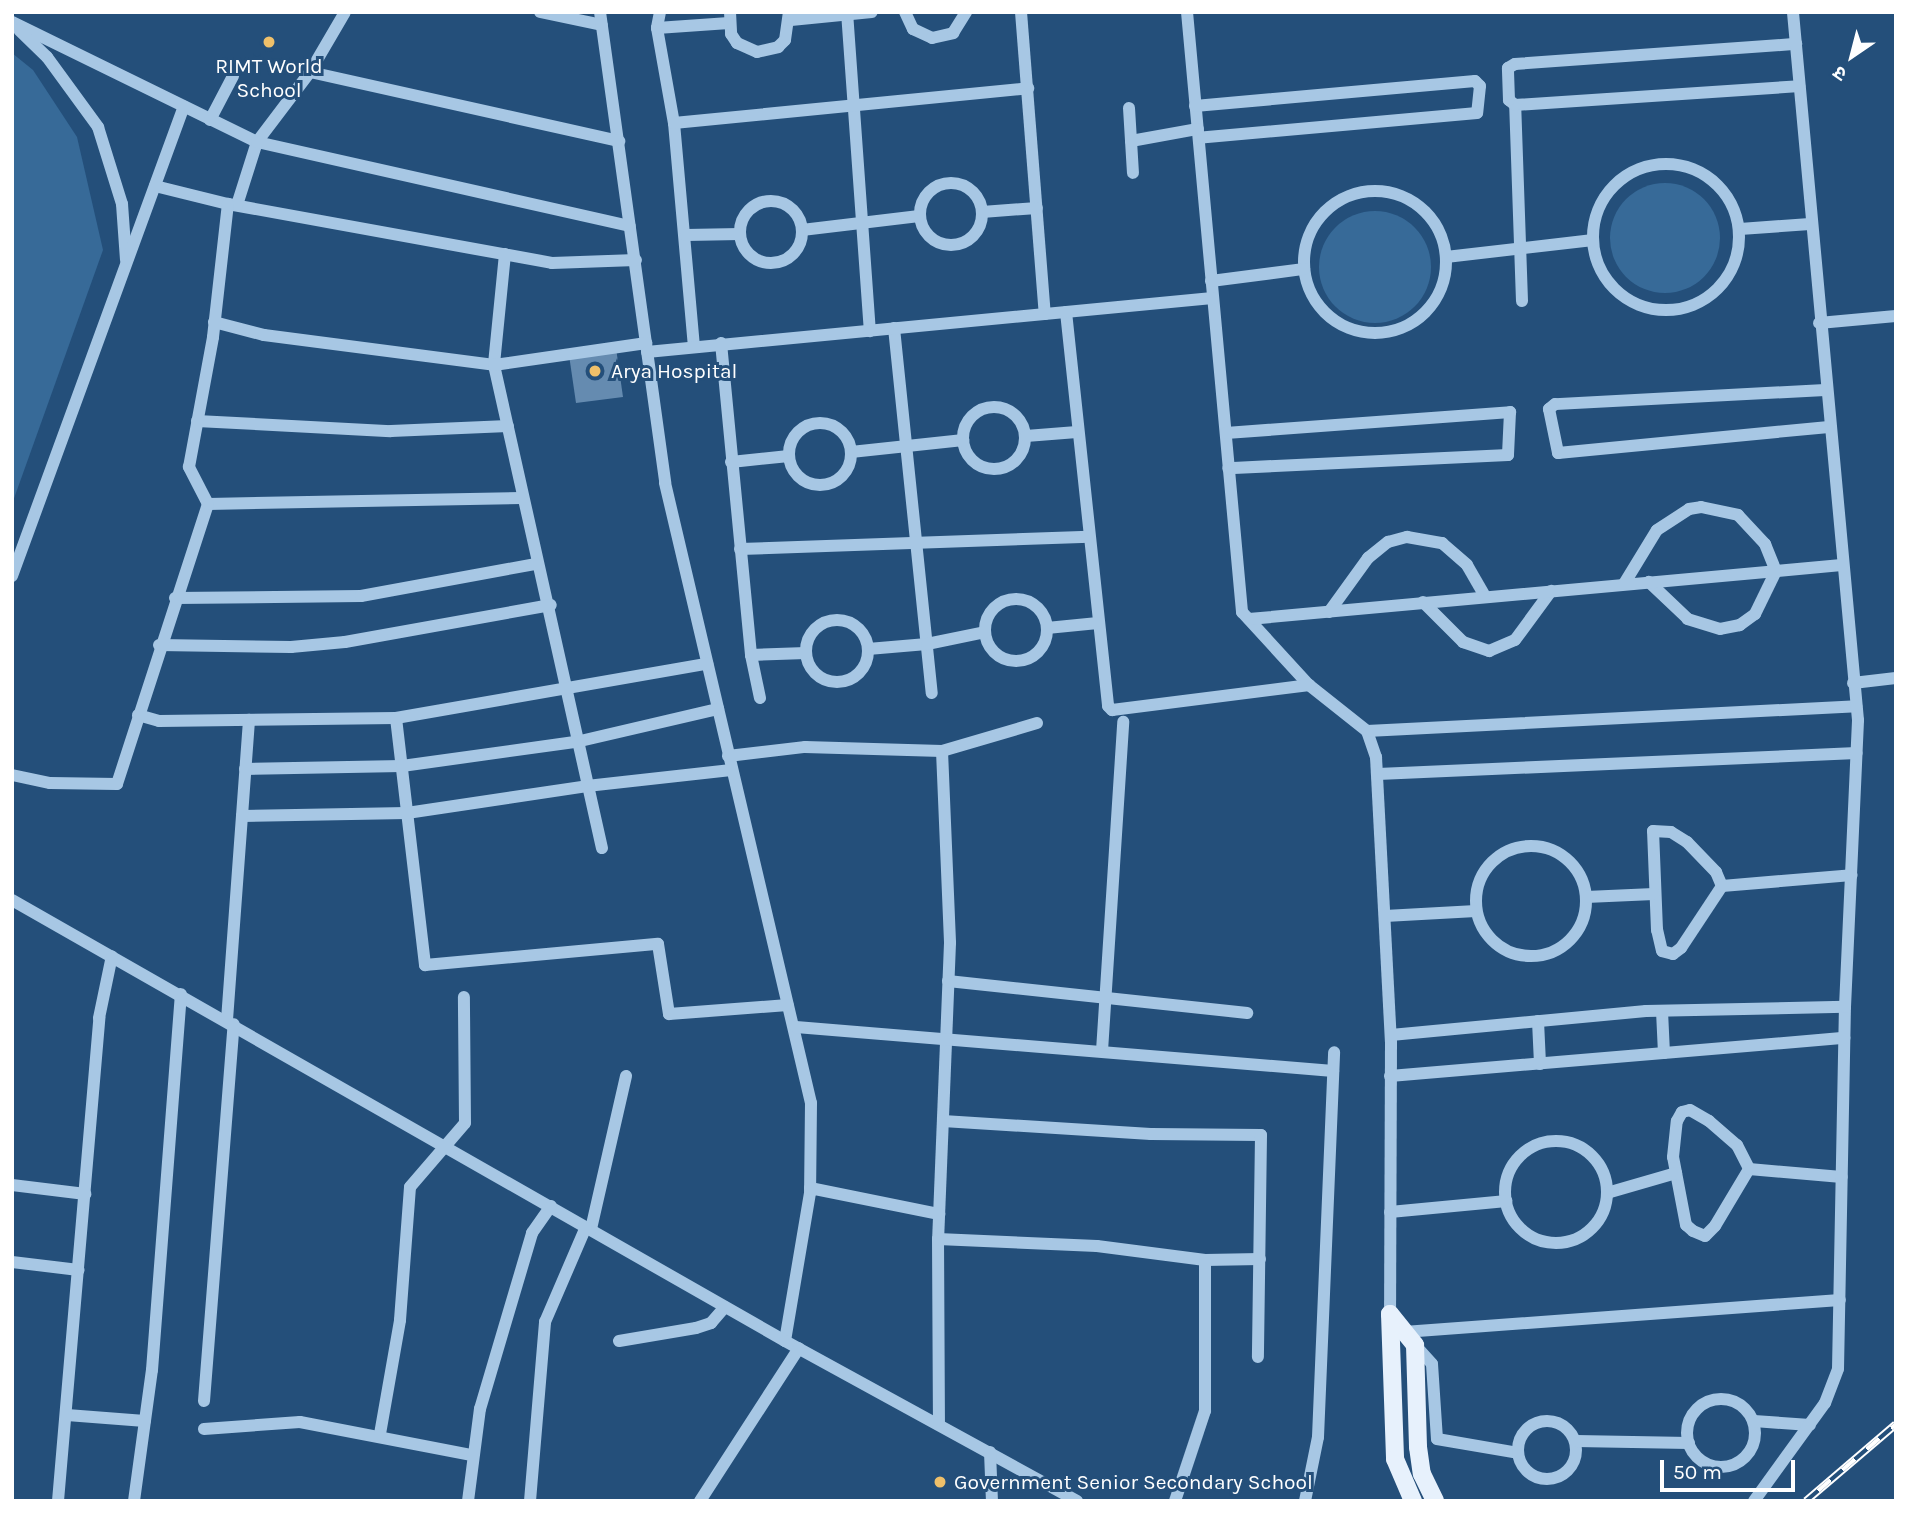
<!DOCTYPE html>
<meta charset="utf-8">
<style>
body{margin:0}
#map{position:relative;width:1908px;height:1513px;overflow:hidden;background:#244f7a;font-family:Karla,"Noto Sans Devanagari",sans-serif}
div>[style]{position:absolute}
[style*='--x']{left:calc(var(--x)*1px);top:calc(var(--y)*1px);width:calc(var(--w)*1px);rotate:calc(var(--a)*1deg)}
.green>*{inset:0;background:#376a98}
.round{border-radius:50%}
.building>*{inset:0;background:#658bb0}
.minor>*{height:12px;margin:-6px;padding:0 6px;transform-origin:6px;border-radius:6px;background:#a7c7e4}
.minor>.ring{margin:-6px;padding:0;box-sizing:content-box;background:none;border:12px solid #a7c7e4;border-radius:50%}
.major>*{height:18px;margin:-9px;padding:0 9px;transform-origin:9px;border-radius:9px;background:#e7f1fc}
.rail>*{height:8px;margin-top:-4px;transform-origin:0;background:repeating-linear-gradient(90deg,#244f7a 0 16px,#fff 0 32px);box-sizing:border-box;border-block:2px solid #fff}
.dots>*{width:19px;height:19px;translate:-50% -50%;box-sizing:border-box;border:4px solid #244f7a;border-radius:50%}
span{translate:-50% -50%;white-space:nowrap;text-align:center;line-height:1.15;-webkit-text-stroke:6px #244f7a;paint-order:stroke}
.poi-label{font-size:21px;color:#fff}
.left{translate:0 -50%;text-align:left}
.frame{position:absolute;inset:0;border:14px solid #fff;pointer-events:none}
.north{position:absolute;left:1817px;top:21px;width:70px;height:70px;-webkit-text-stroke:5px #244f7a;paint-order:stroke;rotate:215deg;font-size:19px;font-weight:700;line-height:28px;text-align:center;color:#fff}
.north::after{content:'';display:block;margin:auto;width:24px;height:32px;background:#fff;clip-path:polygon(50% 0,100% 100%,50% 72%,0 100%)}
.scale{position:absolute;left:1660px;top:1460px;width:135px;height:32px;box-sizing:border-box;border:4px solid #fff;border-top:0;padding-left:9px;font-size:21px;line-height:24px;white-space:nowrap;color:#fff;-webkit-text-stroke:5px #244f7a;paint-order:stroke}
</style>
<div id="map">
<div class="green">
<i style="clip-path:polygon(12px 53px,33px 70px,77px 137px,103px 250px,12px 504px)"></i>
<i class="round" style="left:1610px;top:183px;width:110px;height:110px"></i>
<i class="round" style="left:1319px;top:211px;width:112px;height:112px"></i>
</div>
<div class="building">
<i style="clip-path:polygon(616px 348px,623px 397px,576px 403px,569px 355px)"></i>
</div>
<div class="minor">
<i style="--x:540;--y:12;--w:63;--a:11.8"></i>
<i style="--x:600;--y:12;--w:475;--a:82.1"></i>
<i style="--x:665;--y:483;--w:637;--a:76.75"></i>
<i style="--x:811;--y:1103;--w:90;--a:90.6"></i>
<i style="--x:810;--y:1193;--w:150;--a:99.6"></i>
<i style="--x:660;--y:12;--w:16;--a:101"></i>
<i style="--x:657;--y:28;--w:97;--a:79.9"></i>
<i style="--x:674;--y:123;--w:224;--a:84.9"></i>
<i style="--x:730;--y:12;--w:22;--a:87"></i>
<i style="--x:731;--y:34;--w:11;--a:56"></i>
<i style="--x:737;--y:43;--w:22;--a:24"></i>
<i style="--x:757;--y:52;--w:22;--a:-13"></i>
<i style="--x:778;--y:47;--w:10;--a:-45"></i>
<i style="--x:785;--y:40;--w:28;--a:-82"></i>
<i style="--x:847;--y:12;--w:320;--a:85.9"></i>
<i style="--x:905;--y:12;--w:19;--a:65"></i>
<i style="--x:913;--y:29;--w:21;--a:25"></i>
<i style="--x:932;--y:38;--w:22;--a:-13"></i>
<i style="--x:953;--y:33;--w:25;--a:-58"></i>
<i style="--x:1021;--y:12;--w:303;--a:85.5"></i>
<i style="--x:1187;--y:12;--w:603;--a:84.76"></i>
<i style="--x:1242;--y:612;--w:99;--a:47.5"></i>
<i style="--x:1309;--y:685;--w:74;--a:38.4"></i>
<i style="--x:1367;--y:731;--w:28;--a:71"></i>
<i style="--x:1376;--y:757;--w:285;--a:87"></i>
<i style="--x:1391;--y:1042;--w:272;--a:90.2"></i>
<i style="--x:791;--y:20;--w:81;--a:-5.6"></i>
<i style="--x:12;--y:22;--w:273;--a:26.1"></i>
<i style="--x:257;--y:142;--w:88;--a:-52.9"></i>
<i style="--x:310;--y:72;--w:69;--a:-59.7"></i>
<i style="--x:657;--y:28;--w:72;--a:-4"></i>
<i style="--x:19;--y:30;--w:39;--a:44"></i>
<i style="--x:47;--y:57;--w:87;--a:53.9"></i>
<i style="--x:98;--y:127;--w:81;--a:72.7"></i>
<i style="--x:122;--y:204;--w:56;--a:85.9"></i>
<i style="--x:310;--y:72;--w:317;--a:12.6"></i>
<i style="--x:1515;--y:105;--w:285;--a:-3.8"></i>
<i style="--x:1195;--y:106;--w:281;--a:-5.1"></i>
<i style="--x:1475;--y:81;--w:7;--a:45"></i>
<i style="--x:1480;--y:86;--w:27;--a:96"></i>
<i style="--x:1477;--y:113;--w:279;--a:174.9"></i>
<i style="--x:1129;--y:108;--w:65;--a:86.5"></i>
<i style="--x:210;--y:120;--w:50;--a:-62.4"></i>
<i style="--x:674;--y:123;--w:356;--a:-5.6"></i>
<i style="--x:1131;--y:141;--w:68;--a:-10.2"></i>
<i class="ring" style="left:1593px;top:164px;width:134px;height:134px"></i>
<i class="ring" style="left:920px;top:183px;width:50px;height:50px"></i>
<i style="--x:155;--y:186;--w:75;--a:13.9"></i>
<i style="--x:228;--y:204;--w:329;--a:10.3"></i>
<i style="--x:552;--y:263;--w:84;--a:-2"></i>
<i class="ring" style="left:1304px;top:191px;width:130px;height:130px"></i>
<i class="ring" style="left:740px;top:201px;width:50px;height:50px"></i>
<i style="--x:237;--y:205;--w:66;--a:-72.4"></i>
<i style="--x:257;--y:142;--w:382;--a:12.7"></i>
<i style="--x:982;--y:212;--w:55;--a:-4.2"></i>
<i style="--x:1740;--y:229;--w:70;--a:-4.1"></i>
<i style="--x:802;--y:230;--w:118;--a:-6.8"></i>
<i style="--x:686;--y:235;--w:54;--a:-1.1"></i>
<i style="--x:505;--y:254;--w:112;--a:95.7"></i>
<i style="--x:494;--y:365;--w:495;--a:77.4"></i>
<i style="--x:1446;--y:257;--w:148;--a:-6.6"></i>
<i style="--x:1211;--y:281;--w:94;--a:-7.4"></i>
<i style="--x:1522;--y:301;--w:196;--a:-92"></i>
<i style="--x:1515;--y:105;--w:8;--a:-140"></i>
<i style="--x:1509;--y:100;--w:32;--a:-92"></i>
<i style="--x:1508;--y:68;--w:8;--a:-30"></i>
<i style="--x:1515;--y:64;--w:282;--a:-4.1"></i>
<i style="--x:1066;--y:312;--w:396;--a:83.9"></i>
<i style="--x:1108;--y:706;--w:6;--a:45"></i>
<i style="--x:1112;--y:710;--w:199;--a:-7.2"></i>
<i style="--x:214;--y:322;--w:52;--a:14.6"></i>
<i style="--x:264;--y:335;--w:232;--a:7.4"></i>
<i style="--x:494;--y:365;--w:154;--a:-8.2"></i>
<i style="--x:1819;--y:323;--w:77;--a:-5.2"></i>
<i style="--x:894;--y:328;--w:367;--a:84.1"></i>
<i style="--x:721;--y:343;--w:313;--a:84.5"></i>
<i style="--x:751;--y:655;--w:44;--a:78.2"></i>
<i style="--x:647;--y:352;--w:568;--a:-5.46"></i>
<i style="--x:1825;--y:390;--w:270;--a:177"></i>
<i style="--x:1555;--y:404;--w:8;--a:140"></i>
<i style="--x:1549;--y:409;--w:45;--a:78.4"></i>
<i style="--x:1558;--y:453;--w:272;--a:-5.5"></i>
<i class="ring" style="left:963px;top:407px;width:50px;height:50px"></i>
<i style="--x:197;--y:421;--w:194;--a:3"></i>
<i style="--x:391;--y:431;--w:117;--a:-2.4"></i>
<i class="ring" style="left:789px;top:423px;width:50px;height:50px"></i>
<i style="--x:1226;--y:433;--w:285;--a:-4.2"></i>
<i style="--x:1510;--y:412;--w:43;--a:92.7"></i>
<i style="--x:1508;--y:455;--w:280;--a:177.3"></i>
<i style="--x:1026;--y:436;--w:51;--a:-4.5"></i>
<i style="--x:851;--y:452;--w:113;--a:-6.1"></i>
<i style="--x:731;--y:462;--w:58;--a:-5.9"></i>
<i style="--x:208;--y:504;--w:313;--a:-1.1"></i>
<i style="--x:740;--y:549;--w:349;--a:-2"></i>
<i style="--x:12;--y:576;--w:500;--a:-69.9"></i>
<i style="--x:1624;--y:584;--w:63;--a:-58.6"></i>
<i style="--x:1657;--y:530;--w:38;--a:-33"></i>
<i style="--x:1689;--y:509;--w:12;--a:-9"></i>
<i style="--x:1701;--y:507;--w:38;--a:12"></i>
<i style="--x:1738;--y:515;--w:40;--a:47"></i>
<i style="--x:1765;--y:544;--w:29;--a:68"></i>
<i style="--x:1776;--y:571;--w:48;--a:116"></i>
<i style="--x:1755;--y:614;--w:19;--a:144"></i>
<i style="--x:1740;--y:625;--w:20;--a:169"></i>
<i style="--x:1720;--y:629;--w:34;--a:-163"></i>
<i style="--x:1688;--y:619;--w:54;--a:-136.5"></i>
<i style="--x:175;--y:598;--w:186;--a:-0.6"></i>
<i style="--x:361;--y:596;--w:178;--a:-10.4"></i>
<i class="ring" style="left:985px;top:599px;width:50px;height:50px"></i>
<i style="--x:1423;--y:602;--w:57;--a:45"></i>
<i style="--x:1463;--y:642;--w:28;--a:19"></i>
<i style="--x:1489;--y:651;--w:28;--a:-23"></i>
<i style="--x:1515;--y:640;--w:61;--a:-53.7"></i>
<i style="--x:1329;--y:612;--w:67;--a:-54.2"></i>
<i style="--x:1368;--y:558;--w:26;--a:-39"></i>
<i style="--x:1388;--y:542;--w:20;--a:-15"></i>
<i style="--x:1407;--y:537;--w:36;--a:10"></i>
<i style="--x:1442;--y:543;--w:33;--a:41"></i>
<i style="--x:1467;--y:565;--w:36;--a:60"></i>
<i style="--x:1249;--y:619;--w:595;--a:-5.2"></i>
<i class="ring" style="left:806px;top:620px;width:50px;height:50px"></i>
<i style="--x:1047;--y:628;--w:51;--a:-5.6"></i>
<i style="--x:159;--y:645;--w:132;--a:0.9"></i>
<i style="--x:291;--y:647;--w:54;--a:-5.3"></i>
<i style="--x:345;--y:642;--w:209;--a:-10.2"></i>
<i style="--x:868;--y:649;--w:59;--a:-4.8"></i>
<i style="--x:927;--y:644;--w:59;--a:-11.7"></i>
<i style="--x:751;--y:655;--w:55;--a:-2.1"></i>
<i style="--x:1853;--y:683;--w:43;--a:-6.6"></i>
<i style="--x:138;--y:715;--w:22;--a:16"></i>
<i style="--x:159;--y:721;--w:237;--a:-0.7"></i>
<i style="--x:396;--y:718;--w:316;--a:-9.9"></i>
<i style="--x:396;--y:718;--w:249;--a:83.3"></i>
<i style="--x:425;--y:965;--w:234;--a:-5.2"></i>
<i style="--x:658;--y:944;--w:71;--a:81.1"></i>
<i style="--x:669;--y:1014;--w:119;--a:-4.3"></i>
<i style="--x:1367;--y:731;--w:490;--a:-2.9"></i>
<i style="--x:942;--y:751;--w:99;--a:-16.4"></i>
<i style="--x:728;--y:756;--w:78;--a:-6.7"></i>
<i style="--x:805;--y:747;--w:137;--a:1.7"></i>
<i style="--x:942;--y:751;--w:192;--a:87.6"></i>
<i style="--x:950;--y:943;--w:296;--a:92.3"></i>
<i style="--x:938;--y:1239;--w:185;--a:89.7"></i>
<i style="--x:245;--y:769;--w:157;--a:-1.1"></i>
<i style="--x:402;--y:766;--w:176;--a:-7.9"></i>
<i style="--x:576;--y:742;--w:146;--a:-13.1"></i>
<i style="--x:1378;--y:774;--w:479;--a:-2.5"></i>
<i style="--x:12;--y:775;--w:39;--a:12"></i>
<i style="--x:50;--y:783;--w:67;--a:0.9"></i>
<i style="--x:117;--y:784;--w:294;--a:-72"></i>
<i style="--x:208;--y:504;--w:42;--a:-117.2"></i>
<i style="--x:189;--y:467;--w:132;--a:-79.5"></i>
<i style="--x:213;--y:337;--w:134;--a:-83.6"></i>
<i style="--x:242;--y:816;--w:165;--a:-1"></i>
<i style="--x:407;--y:813;--w:182;--a:-8.5"></i>
<i style="--x:587;--y:786;--w:145;--a:-6.3"></i>
<i class="ring" style="left:1476px;top:846px;width:98px;height:98px"></i>
<i style="--x:1722;--y:886;--w:74;--a:123.5"></i>
<i style="--x:1681;--y:948;--w:10;--a:143"></i>
<i style="--x:1673;--y:954;--w:11;--a:-165"></i>
<i style="--x:1662;--y:951;--w:22;--a:-103"></i>
<i style="--x:1657;--y:930;--w:99;--a:-92.3"></i>
<i style="--x:1653;--y:831;--w:18;--a:3"></i>
<i style="--x:1671;--y:832;--w:19;--a:32"></i>
<i style="--x:1687;--y:842;--w:42;--a:46"></i>
<i style="--x:1716;--y:872;--w:15;--a:67"></i>
<i style="--x:1722;--y:886;--w:130;--a:-4.8"></i>
<i style="--x:1586;--y:897;--w:68;--a:-2.5"></i>
<i style="--x:12;--y:900;--w:890;--a:29.7"></i>
<i style="--x:785;--y:1341;--w:333;--a:28.7"></i>
<i style="--x:1385;--y:916;--w:91;--a:-3.1"></i>
<i style="--x:948;--y:981;--w:301;--a:6.1"></i>
<i style="--x:1662;--y:1011;--w:42;--a:87.3"></i>
<i style="--x:227;--y:1020;--w:301;--a:-85.8"></i>
<i style="--x:1538;--y:1021;--w:43;--a:87.3"></i>
<i style="--x:796;--y:1027;--w:539;--a:4.68"></i>
<i style="--x:1391;--y:1035;--w:256;--a:-5.4"></i>
<i style="--x:1646;--y:1011;--w:199;--a:-1.2"></i>
<i style="--x:1102;--y:1051;--w:330;--a:-86.3"></i>
<i style="--x:1390;--y:1076;--w:456;--a:-4.8"></i>
<i style="--x:943;--y:1121;--w:208;--a:3.6"></i>
<i style="--x:1151;--y:1134;--w:110;--a:0.5"></i>
<i style="--x:1261;--y:1135;--w:222;--a:90.8"></i>
<i class="ring" style="left:1505px;top:1141px;width:90px;height:90px"></i>
<i style="--x:1749;--y:1169;--w:66;--a:120.8"></i>
<i style="--x:1715;--y:1226;--w:14;--a:135"></i>
<i style="--x:1705;--y:1236;--w:13;--a:-157"></i>
<i style="--x:1693;--y:1231;--w:9;--a:-139"></i>
<i style="--x:1686;--y:1225;--w:69;--a:-100.8"></i>
<i style="--x:1673;--y:1157;--w:36;--a:-84"></i>
<i style="--x:1677;--y:1121;--w:10;--a:-61"></i>
<i style="--x:1682;--y:1112;--w:8;--a:-14"></i>
<i style="--x:1690;--y:1110;--w:22;--a:30"></i>
<i style="--x:1709;--y:1121;--w:37;--a:41"></i>
<i style="--x:1737;--y:1145;--w:27;--a:63"></i>
<i style="--x:1749;--y:1169;--w:93;--a:4.9"></i>
<i style="--x:12;--y:1185;--w:74;--a:7"></i>
<i style="--x:810;--y:1188;--w:132;--a:11.4"></i>
<i style="--x:1607;--y:1193;--w:72;--a:-16.2"></i>
<i style="--x:1390;--y:1212;--w:117;--a:-5.4"></i>
<i style="--x:591;--y:1229;--w:157;--a:-77.1"></i>
<i style="--x:938;--y:1239;--w:159;--a:2.5"></i>
<i style="--x:1097;--y:1246;--w:109;--a:7.4"></i>
<i style="--x:1205;--y:1260;--w:55;--a:-1"></i>
<i style="--x:12;--y:1262;--w:67;--a:6.8"></i>
<i style="--x:1404;--y:1332;--w:437;--a:-4.2"></i>
<i style="--x:619;--y:1341;--w:78;--a:-9.6"></i>
<i style="--x:696;--y:1328;--w:16;--a:-18"></i>
<i style="--x:711;--y:1323;--w:21;--a:-49"></i>
<i style="--x:1415;--y:1345;--w:25;--a:48"></i>
<i style="--x:1432;--y:1364;--w:75;--a:86.2"></i>
<i style="--x:1437;--y:1439;--w:82;--a:9.8"></i>
<i class="ring" style="left:1687px;top:1399px;width:56px;height:56px"></i>
<i style="--x:204;--y:1401;--w:378;--a:-85.5"></i>
<i style="--x:67;--y:1415;--w:78;--a:4.4"></i>
<i class="ring" style="left:1518px;top:1421px;width:46px;height:46px"></i>
<i style="--x:1754;--y:1421;--w:56;--a:4.1"></i>
<i style="--x:204;--y:1429;--w:96;--a:-4.2"></i>
<i style="--x:300;--y:1422;--w:175;--a:10.9"></i>
<i style="--x:380;--y:1434;--w:116;--a:-80"></i>
<i style="--x:400;--y:1320;--w:133;--a:-85.7"></i>
<i style="--x:410;--y:1187;--w:84;--a:-49.3"></i>
<i style="--x:465;--y:1123;--w:126;--a:-90.5"></i>
<i style="--x:1576;--y:1441;--w:113;--a:1"></i>
<i style="--x:990;--y:1452;--w:49;--a:87.7"></i>
<i style="--x:58;--y:1501;--w:485;--a:-85.1"></i>
<i style="--x:99;--y:1018;--w:63;--a:-78.2"></i>
<i style="--x:134;--y:1501;--w:132;--a:-82.2"></i>
<i style="--x:152;--y:1370;--w:377;--a:-85.6"></i>
<i style="--x:468;--y:1501;--w:93;--a:-82.6"></i>
<i style="--x:480;--y:1409;--w:184;--a:-73.5"></i>
<i style="--x:532;--y:1233;--w:33;--a:-55"></i>
<i style="--x:530;--y:1501;--w:180;--a:-85.2"></i>
<i style="--x:545;--y:1322;--w:103;--a:-66.7"></i>
<i style="--x:700;--y:1501;--w:182;--a:-57.1"></i>
<i style="--x:1175;--y:1501;--w:95;--a:-71.6"></i>
<i style="--x:1205;--y:1411;--w:151;--a:-90"></i>
<i style="--x:1305;--y:1501;--w:65;--a:-78.5"></i>
<i style="--x:1318;--y:1437;--w:385;--a:-87.6"></i>
<i style="--x:1754;--y:1501;--w:121;--a:-54.1"></i>
<i style="--x:1825;--y:1403;--w:36;--a:-69"></i>
<i style="--x:1838;--y:1369;--w:362;--a:-88.9"></i>
<i style="--x:1845;--y:1007;--w:287;--a:-87.4"></i>
<i style="--x:1858;--y:720;--w:711;--a:-95.25"></i>
</div>
<div class="major">
<i style="--x:1390;--y:1314;--w:40;--a:51"></i>
<i style="--x:1415;--y:1345;--w:102;--a:88.3"></i>
<i style="--x:1418;--y:1447;--w:27;--a:82"></i>
<i style="--x:1422;--y:1474;--w:30;--a:64"></i>
<i style="--x:1390;--y:1314;--w:145;--a:88"></i>
<i style="--x:1395;--y:1459;--w:46;--a:66.8"></i>
</div>
<div class="rail">
<i style="--x:1806;--y:1501;--w:118;--a:-40.5"></i>
</div>
<div class="dots">
<i style="left:269px;top:42px;background:#efc06a"></i>
<i style="left:595px;top:371px;background:#efc06a"></i>
<i style="left:940px;top:1482px;background:#efc06a"></i>
</div>
<div class="poi-label">
<span style="left:269px;top:78px">RIMT World<br>School</span>
<span class="left" style="left:611px;top:371px">Arya Hospital</span>
<span class="left" style="left:954px;top:1482px">Government Senior Secondary School</span>
</div>
<div class="frame"></div>
<div class="north">उ</div>
<div class="scale">50 m</div>
</div>
